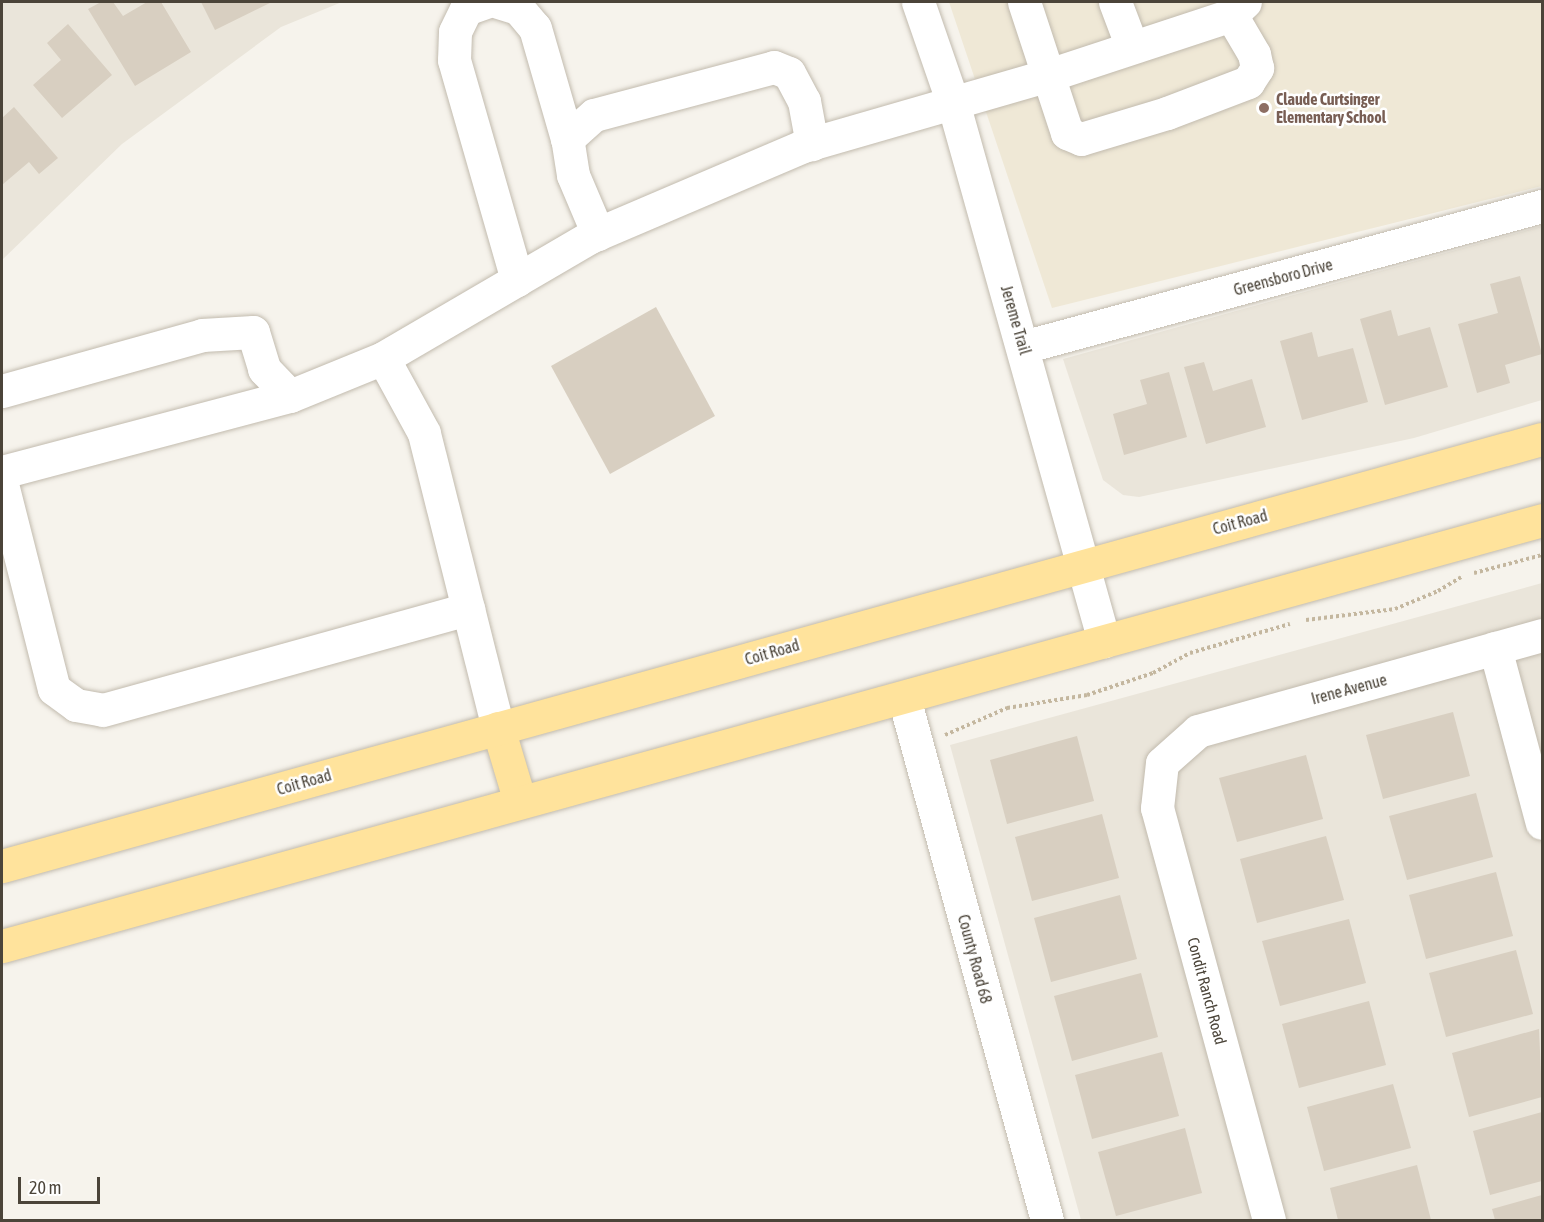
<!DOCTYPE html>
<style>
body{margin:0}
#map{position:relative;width:1544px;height:1222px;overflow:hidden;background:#f6f3ec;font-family:"Asap Condensed",sans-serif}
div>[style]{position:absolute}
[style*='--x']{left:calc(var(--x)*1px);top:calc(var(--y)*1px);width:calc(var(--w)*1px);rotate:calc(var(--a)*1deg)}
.residential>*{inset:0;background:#eae5da}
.education>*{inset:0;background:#efe8d6}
.building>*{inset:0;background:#d8cfc1}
.path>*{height:4px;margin-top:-2px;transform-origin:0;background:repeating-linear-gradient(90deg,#c4b79f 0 3px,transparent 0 6px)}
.roads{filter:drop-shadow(0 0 2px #c2bbae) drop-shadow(0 0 2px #c2bbae)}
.minor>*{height:33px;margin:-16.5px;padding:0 16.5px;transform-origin:16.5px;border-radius:16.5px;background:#fff}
.major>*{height:33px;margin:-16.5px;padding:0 16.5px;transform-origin:16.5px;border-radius:16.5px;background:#ffe39c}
.dots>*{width:16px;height:16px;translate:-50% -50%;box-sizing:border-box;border:3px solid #fff;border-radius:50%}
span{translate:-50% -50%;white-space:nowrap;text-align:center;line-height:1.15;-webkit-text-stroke:5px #fff;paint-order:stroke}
.education-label{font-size:16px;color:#785e54;font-weight:700}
.left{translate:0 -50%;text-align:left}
.street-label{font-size:16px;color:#4b4439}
.frame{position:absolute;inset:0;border:3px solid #4b4439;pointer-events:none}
.scale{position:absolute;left:18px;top:1177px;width:82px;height:27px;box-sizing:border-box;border:3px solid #4b4439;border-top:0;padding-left:8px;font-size:18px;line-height:21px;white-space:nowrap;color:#4b4439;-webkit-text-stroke:4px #fff;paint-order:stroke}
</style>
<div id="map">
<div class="residential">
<i style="clip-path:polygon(2px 2px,342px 2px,281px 27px,122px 144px,2px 260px)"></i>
<i style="clip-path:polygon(1542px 226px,1542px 400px,1414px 438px,1139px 497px,1123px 495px,1103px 480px,1063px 359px)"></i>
<i style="clip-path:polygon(1542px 583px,1542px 1220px,1081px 1220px,950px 745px)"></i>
</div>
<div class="education">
<i style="clip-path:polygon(949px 2px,1542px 2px,1542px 186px,1052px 308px)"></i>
</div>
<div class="building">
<i style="clip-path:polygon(101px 2px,113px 2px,123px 16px,147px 2px,161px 2px,191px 52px,135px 86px,88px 9px)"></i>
<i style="clip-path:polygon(201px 2px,272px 2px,215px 30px)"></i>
<i style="clip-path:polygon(68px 24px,112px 75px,62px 118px,33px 85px,61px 60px,47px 43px)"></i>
<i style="clip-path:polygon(14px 107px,58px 158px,39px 174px,29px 162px,2px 185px,2px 118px)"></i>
<i style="clip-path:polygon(1520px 276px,1542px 354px,1505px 365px,1510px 383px,1477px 393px,1458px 324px,1498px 313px,1490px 284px)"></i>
<i style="clip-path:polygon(656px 307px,715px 416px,610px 474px,551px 366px)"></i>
<i style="clip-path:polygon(1391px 310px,1398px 336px,1430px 327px,1448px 387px,1385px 405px,1360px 319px)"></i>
<i style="clip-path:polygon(1312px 332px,1318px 357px,1353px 348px,1368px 402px,1302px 420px,1280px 341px)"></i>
<i style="clip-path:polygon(1204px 362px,1213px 391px,1252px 379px,1266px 427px,1206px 444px,1184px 367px)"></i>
<i style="clip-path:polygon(1169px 372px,1187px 437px,1124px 455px,1113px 414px,1147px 404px,1140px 380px)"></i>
<i style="clip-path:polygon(1453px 712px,1470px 776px,1383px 799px,1366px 735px)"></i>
<i style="clip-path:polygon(1077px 736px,1094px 801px,1007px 824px,990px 760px)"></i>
<i style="clip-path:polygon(1306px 755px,1323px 819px,1237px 842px,1219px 778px)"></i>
<i style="clip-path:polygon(1476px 793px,1493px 857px,1407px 880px,1389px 816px)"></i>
<i style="clip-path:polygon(1102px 814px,1119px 878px,1032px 901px,1015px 837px)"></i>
<i style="clip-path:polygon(1326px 836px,1344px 900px,1257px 923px,1240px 859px)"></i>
<i style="clip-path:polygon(1496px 872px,1513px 936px,1426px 959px,1409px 895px)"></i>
<i style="clip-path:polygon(1120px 895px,1137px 959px,1051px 982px,1034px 918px)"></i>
<i style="clip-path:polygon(1349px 919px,1366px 983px,1280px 1006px,1262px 941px)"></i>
<i style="clip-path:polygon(1516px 950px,1533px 1014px,1446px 1037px,1429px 973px)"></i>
<i style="clip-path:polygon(1141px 973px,1158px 1037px,1072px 1061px,1054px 996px)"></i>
<i style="clip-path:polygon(1369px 1001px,1386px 1065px,1299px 1088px,1282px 1024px)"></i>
<i style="clip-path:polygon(1539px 1029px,1542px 1097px,1469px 1117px,1452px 1053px)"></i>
<i style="clip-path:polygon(1162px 1052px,1179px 1116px,1092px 1139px,1075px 1075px)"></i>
<i style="clip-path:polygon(1393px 1084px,1411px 1148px,1324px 1171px,1307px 1107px)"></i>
<i style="clip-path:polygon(1542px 1112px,1542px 1181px,1490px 1195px,1473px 1131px)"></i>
<i style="clip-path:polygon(1185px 1128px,1202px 1193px,1116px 1216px,1098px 1152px)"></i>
<i style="clip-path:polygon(1417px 1165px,1431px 1220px,1338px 1220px,1330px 1188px)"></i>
<i style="clip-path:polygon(1542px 1195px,1542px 1220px,1495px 1220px,1492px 1209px)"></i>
</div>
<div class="path">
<i style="--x:1474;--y:573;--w:70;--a:-14.8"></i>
<i style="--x:1306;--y:620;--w:90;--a:-7"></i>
<i style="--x:1395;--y:609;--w:47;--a:-22.7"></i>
<i style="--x:1438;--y:591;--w:27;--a:-31"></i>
<i style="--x:945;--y:735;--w:68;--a:-23.5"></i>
<i style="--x:1007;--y:708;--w:81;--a:-9.2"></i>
<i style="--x:1087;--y:695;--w:70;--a:-18.4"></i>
<i style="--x:1153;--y:673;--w:42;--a:-28.4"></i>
<i style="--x:1190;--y:653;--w:104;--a:-16.2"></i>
</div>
<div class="roads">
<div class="minor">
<i style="--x:486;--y:2;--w:21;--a:161"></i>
<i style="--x:466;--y:9;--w:25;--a:116"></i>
<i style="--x:455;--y:32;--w:28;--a:92"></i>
<i style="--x:454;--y:60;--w:229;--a:74"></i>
<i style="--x:498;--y:2;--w:21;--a:17"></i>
<i style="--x:518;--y:8;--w:26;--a:50"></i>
<i style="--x:535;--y:28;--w:116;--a:73.9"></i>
<i style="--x:918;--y:2;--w:110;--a:70.9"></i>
<i style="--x:954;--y:106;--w:556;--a:74.34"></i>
<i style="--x:1024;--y:2;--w:138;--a:71.8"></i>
<i style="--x:1067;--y:133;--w:15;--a:23"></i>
<i style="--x:1081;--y:139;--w:90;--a:-16.8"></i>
<i style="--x:1167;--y:113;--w:87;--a:-20.9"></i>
<i style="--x:1248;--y:82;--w:17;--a:-57"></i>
<i style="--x:1257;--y:68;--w:14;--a:-102"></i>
<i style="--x:1254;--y:54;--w:45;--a:-120.5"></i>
<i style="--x:1115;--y:2;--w:48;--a:69.3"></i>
<i style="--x:598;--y:234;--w:64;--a:-113"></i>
<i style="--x:573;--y:175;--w:36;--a:-99"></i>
<i style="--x:567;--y:139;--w:36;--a:-42"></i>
<i style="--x:594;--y:115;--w:186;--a:-14.9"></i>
<i style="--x:774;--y:67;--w:16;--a:22"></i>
<i style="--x:789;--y:73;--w:32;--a:62"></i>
<i style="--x:804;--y:101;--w:44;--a:79.5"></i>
<i style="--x:1023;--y:347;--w:538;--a:-15.2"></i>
<i style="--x:2;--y:391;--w:208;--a:-15.6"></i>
<i style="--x:202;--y:335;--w:51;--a:-3.4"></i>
<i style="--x:253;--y:332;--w:39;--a:73"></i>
<i style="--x:264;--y:369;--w:37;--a:46"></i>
<i style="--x:290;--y:396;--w:100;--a:-22.2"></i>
<i style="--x:2;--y:472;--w:298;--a:-14.8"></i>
<i style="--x:2;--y:484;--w:211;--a:75.8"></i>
<i style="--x:54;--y:689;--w:27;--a:36"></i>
<i style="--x:76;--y:705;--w:27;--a:10"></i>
<i style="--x:103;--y:710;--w:379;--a:-15.5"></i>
<i style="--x:1495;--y:648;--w:181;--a:75"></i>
<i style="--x:904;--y:698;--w:541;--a:74.68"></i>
<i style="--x:498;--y:728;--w:304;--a:-104.1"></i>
<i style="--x:424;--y:433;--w:85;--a:-118.7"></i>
<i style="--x:383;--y:358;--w:240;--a:-30.3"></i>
<i style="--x:590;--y:237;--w:232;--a:-23.1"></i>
<i style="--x:803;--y:146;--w:256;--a:-16.1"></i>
<i style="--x:1049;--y:75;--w:192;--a:-18.2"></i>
<i style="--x:1231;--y:15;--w:19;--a:-43"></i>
<i style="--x:1269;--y:1220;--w:427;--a:-105.2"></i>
<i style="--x:1157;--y:808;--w:45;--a:-83.7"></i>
<i style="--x:1162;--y:763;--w:48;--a:-41.6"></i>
<i style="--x:1198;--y:731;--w:357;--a:-15.6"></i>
</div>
<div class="major">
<i style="--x:498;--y:728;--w:77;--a:73.4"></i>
<i style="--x:2;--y:866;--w:1598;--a:-15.5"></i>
<i style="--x:2;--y:946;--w:1598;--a:-15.46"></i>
</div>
</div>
<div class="dots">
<i style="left:1264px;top:108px;background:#8d6e63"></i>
</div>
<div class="education-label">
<span class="left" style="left:1276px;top:108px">Claude Curtsinger<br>Elementary School</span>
</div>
<div class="street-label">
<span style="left:1283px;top:277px;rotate:-15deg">Greensboro Drive</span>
<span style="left:1016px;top:320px;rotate:74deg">Jereme Trail</span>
<span style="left:1240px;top:522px;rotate:-15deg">Coit Road</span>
<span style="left:772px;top:652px;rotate:-16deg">Coit Road</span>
<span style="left:1349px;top:689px;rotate:-15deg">Irene Avenue</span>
<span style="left:304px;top:782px;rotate:-16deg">Coit Road</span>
<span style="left:975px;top:959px;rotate:75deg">County Road 68</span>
<span style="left:1207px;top:991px;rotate:75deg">Condit Ranch Road</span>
</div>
<div class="frame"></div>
<div class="scale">20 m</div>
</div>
